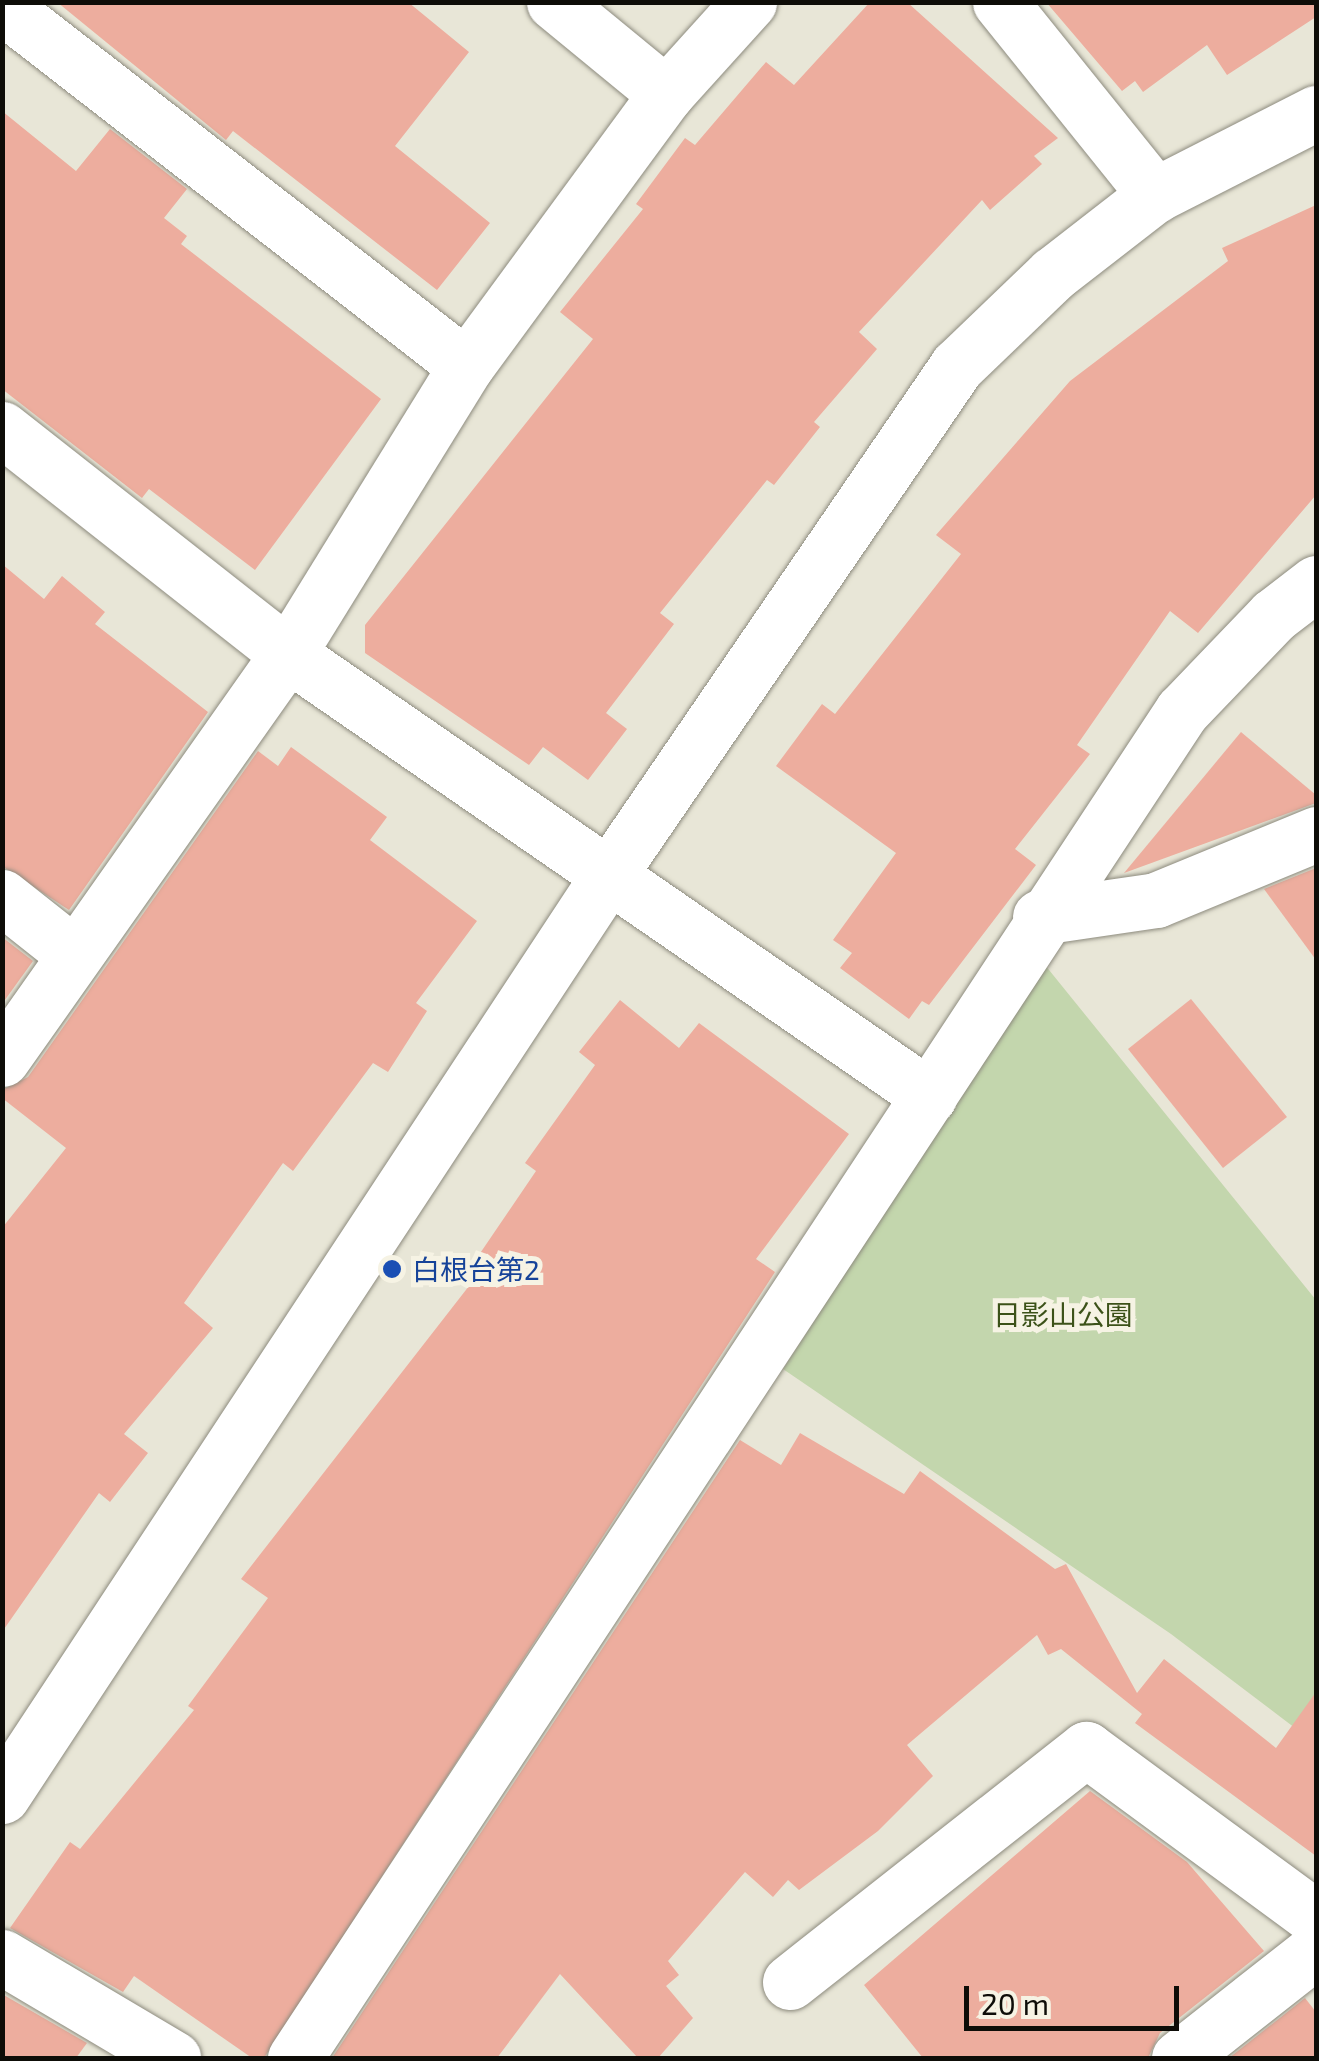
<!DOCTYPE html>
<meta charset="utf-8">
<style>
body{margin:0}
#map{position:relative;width:1319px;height:2061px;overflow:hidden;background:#e8e6d7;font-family:"Exo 2","Noto Sans JP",sans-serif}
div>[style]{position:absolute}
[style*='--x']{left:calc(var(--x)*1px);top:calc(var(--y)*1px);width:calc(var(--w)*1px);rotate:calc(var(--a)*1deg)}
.green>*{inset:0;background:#c3d6ad}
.building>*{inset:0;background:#edad9e}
.roads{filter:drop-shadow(0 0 2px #8d8b7e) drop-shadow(0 0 2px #8d8b7e)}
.minor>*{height:55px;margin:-27.5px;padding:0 27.5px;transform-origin:27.5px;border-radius:27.5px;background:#fff}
.tertiary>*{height:55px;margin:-27.5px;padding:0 27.5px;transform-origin:27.5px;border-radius:27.5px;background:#fff}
.dots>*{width:28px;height:28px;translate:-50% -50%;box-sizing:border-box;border:5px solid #f6f3e4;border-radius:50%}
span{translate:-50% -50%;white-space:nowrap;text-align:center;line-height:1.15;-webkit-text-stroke:10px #f6f3e4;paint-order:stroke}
.transit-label{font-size:28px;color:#164399}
.left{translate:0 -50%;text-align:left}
.park-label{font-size:28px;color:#3c5219}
.frame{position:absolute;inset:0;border:5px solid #0e0d08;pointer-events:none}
.scale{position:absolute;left:964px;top:1986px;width:215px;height:45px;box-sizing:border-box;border:5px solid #0e0d08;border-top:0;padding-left:12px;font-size:30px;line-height:35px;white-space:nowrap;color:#0e0d08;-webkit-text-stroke:8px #f6f3e4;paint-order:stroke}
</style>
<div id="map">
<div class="green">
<i style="clip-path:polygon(1045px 965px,1316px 1300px,1316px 1744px,1171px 1634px,783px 1369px)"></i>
</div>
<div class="building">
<i style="clip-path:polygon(57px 2px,408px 2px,469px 52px,395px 146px,490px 223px,437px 290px,233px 131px,226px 140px)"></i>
<i style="clip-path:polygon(870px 2px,907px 2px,1058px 138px,1034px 156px,1042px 164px,990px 210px,982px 200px,859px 332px,877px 349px,814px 422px,820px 427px,774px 485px,767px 480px,660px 613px,674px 624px,606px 713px,627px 729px,588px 780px,543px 747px,529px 765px,365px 653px,365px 625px,593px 339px,560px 312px,643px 209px,636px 204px,685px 138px,695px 145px,766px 62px,794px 85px)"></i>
<i style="clip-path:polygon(1046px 2px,1316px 2px,1316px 17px,1227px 75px,1207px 45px,1143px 92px,1135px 81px,1122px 91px)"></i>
<i style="clip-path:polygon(2px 111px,76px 171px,110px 129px,187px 189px,164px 218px,187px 236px,181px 244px,381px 399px,255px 570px,149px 489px,142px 498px,2px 389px)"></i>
<i style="clip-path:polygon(1316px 205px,1316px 495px,1198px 633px,1170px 611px,1077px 745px,1090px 754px,1015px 849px,1036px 865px,929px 1005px,922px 1001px,909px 1019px,840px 968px,852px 953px,833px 940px,896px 853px,776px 766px,822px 704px,835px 714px,961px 554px,936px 535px,1070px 381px,1228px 261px,1222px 248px)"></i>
<i style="clip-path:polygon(2px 564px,44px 599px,62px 576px,105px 612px,95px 624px,208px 712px,69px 910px,2px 866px)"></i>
<i style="clip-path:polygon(1241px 732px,1316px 795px,1316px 803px,1124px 873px)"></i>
<i style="clip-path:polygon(291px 747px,387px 817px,370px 840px,477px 921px,416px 1003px,427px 1011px,388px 1072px,373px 1063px,293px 1171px,283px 1163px,184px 1303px,213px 1328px,124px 1434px,148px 1453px,110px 1502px,99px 1493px,2px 1632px,2px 1228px,66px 1148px,2px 1098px,2px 1090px,28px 1077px,258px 751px,278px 766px)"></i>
<i style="clip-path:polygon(1316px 868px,1316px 960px,1264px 889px)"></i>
<i style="clip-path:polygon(2px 937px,33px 961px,2px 1004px)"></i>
<i style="clip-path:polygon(1191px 999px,1287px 1117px,1223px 1168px,1128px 1049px)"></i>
<i style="clip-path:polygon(620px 1000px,679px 1048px,699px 1023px,849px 1134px,756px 1259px,775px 1272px,264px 2058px,252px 2058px,134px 1976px,123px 1992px,10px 1928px,70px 1842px,80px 1849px,194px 1710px,188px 1706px,268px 1598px,241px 1579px,476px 1277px,468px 1271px,536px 1171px,525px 1163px,595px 1065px,579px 1052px)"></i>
<i style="clip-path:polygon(800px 1433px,904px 1494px,920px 1471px,1055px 1569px,1066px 1564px,1137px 1693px,1164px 1659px,1276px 1748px,1316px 1692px,1316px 1856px,1135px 1723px,1142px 1714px,1061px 1649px,1048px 1655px,1037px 1635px,907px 1745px,933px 1776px,878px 1831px,799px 1890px,788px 1880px,773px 1897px,745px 1872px,668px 1961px,679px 1975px,666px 1986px,693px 2018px,658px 2058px,638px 2058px,560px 1974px,497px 2058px,332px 2058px,740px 1440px,781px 1465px)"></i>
<i style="clip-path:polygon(1090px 1791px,1187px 1862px,1264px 1951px,1160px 2033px,1148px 2058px,923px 2058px,864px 1985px)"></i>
<i style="clip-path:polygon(2px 1994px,87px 2043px,76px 2058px,2px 2058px)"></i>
<i style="clip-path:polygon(1305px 1998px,1316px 2012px,1316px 2058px,1229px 2058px)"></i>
</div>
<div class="roads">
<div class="minor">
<i style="--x:554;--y:2;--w:145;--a:39.4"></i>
<i style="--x:1000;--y:2;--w:248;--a:51.2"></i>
<i style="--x:2;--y:6;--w:587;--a:37.81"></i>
<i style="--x:2;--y:429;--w:364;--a:38.2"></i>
<i style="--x:288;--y:654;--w:779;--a:34.59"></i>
<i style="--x:2;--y:897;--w:92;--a:38.4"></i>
<i style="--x:1040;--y:917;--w:117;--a:-8.3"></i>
<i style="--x:1156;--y:900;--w:173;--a:-22.4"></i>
<i style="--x:2;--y:1059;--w:496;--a:-54.8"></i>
<i style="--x:288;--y:654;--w:339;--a:-58.3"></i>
<i style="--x:466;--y:366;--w:338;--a:-53.7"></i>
<i style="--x:666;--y:94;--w:124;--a:-47.9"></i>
<i style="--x:2;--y:1957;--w:199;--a:30.6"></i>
<i style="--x:790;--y:1982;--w:377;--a:-38.2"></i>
<i style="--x:1086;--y:1749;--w:285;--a:36.3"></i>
<i style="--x:295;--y:2058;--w:1613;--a:-56.64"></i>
<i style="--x:1182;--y:711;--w:132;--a:-46.2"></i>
<i style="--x:1273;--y:616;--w:54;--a:-37.5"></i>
<i style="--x:1179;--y:2058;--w:174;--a:-38.2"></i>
</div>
<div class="tertiary">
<i style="--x:2;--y:1796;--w:1102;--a:-56.63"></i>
<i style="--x:608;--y:876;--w:618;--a:-55.62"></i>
<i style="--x:957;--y:366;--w:133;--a:-43.8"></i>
<i style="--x:1053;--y:274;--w:129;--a:-37.8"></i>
<i style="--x:1155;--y:195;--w:181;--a:-27"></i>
</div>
</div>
<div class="dots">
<i style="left:392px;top:1269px;background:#1a4fb4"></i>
</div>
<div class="transit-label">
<span class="left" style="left:412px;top:1269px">白根台第2</span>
</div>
<div class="park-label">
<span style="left:1063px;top:1314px">日影山公園</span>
</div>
<div class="frame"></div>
<div class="scale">20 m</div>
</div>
